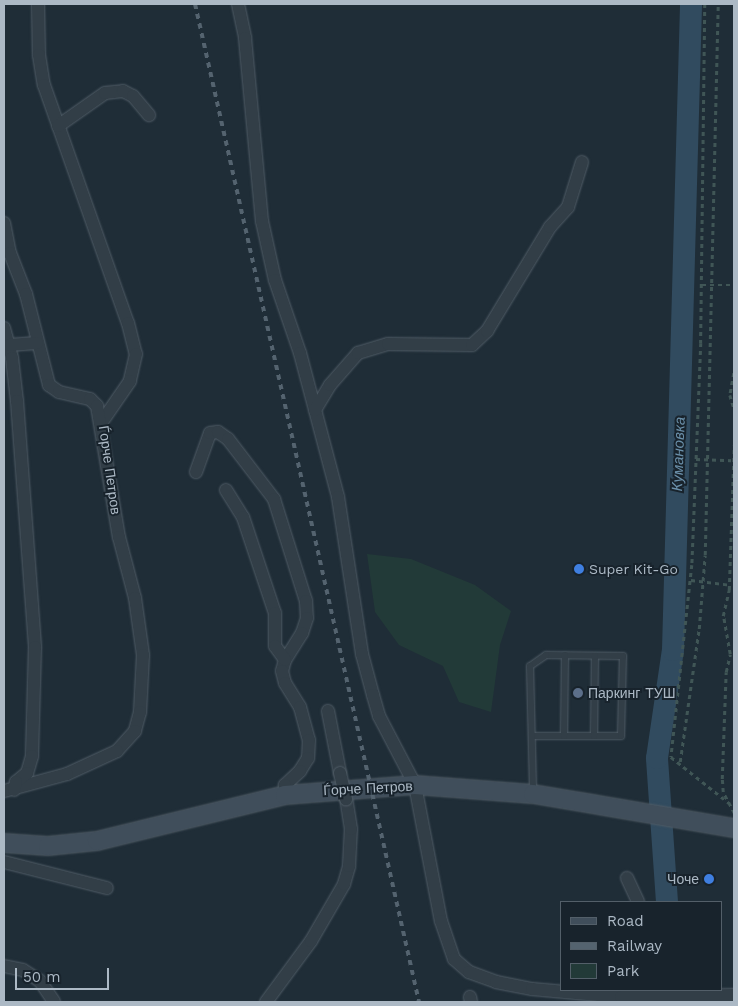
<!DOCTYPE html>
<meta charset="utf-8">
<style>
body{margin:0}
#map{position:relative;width:738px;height:1006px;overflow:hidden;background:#1f2d37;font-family:"Work Sans",sans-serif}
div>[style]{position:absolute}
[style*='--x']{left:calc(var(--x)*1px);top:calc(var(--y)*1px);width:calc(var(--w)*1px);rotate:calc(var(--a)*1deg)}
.green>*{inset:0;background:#223a38}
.river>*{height:22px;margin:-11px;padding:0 11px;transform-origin:11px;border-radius:11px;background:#314b5f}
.path>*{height:2.5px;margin-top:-1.25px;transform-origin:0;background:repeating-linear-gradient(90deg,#405656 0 4px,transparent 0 8px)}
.roads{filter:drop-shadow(0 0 1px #505c66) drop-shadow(0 0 1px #505c66)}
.lane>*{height:6px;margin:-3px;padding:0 3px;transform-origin:3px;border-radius:3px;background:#323e47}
.street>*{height:12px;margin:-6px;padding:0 6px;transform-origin:6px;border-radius:6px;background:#323e47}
.secondary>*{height:18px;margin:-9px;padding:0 9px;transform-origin:9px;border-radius:9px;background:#404e5b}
.rail>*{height:4px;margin-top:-2px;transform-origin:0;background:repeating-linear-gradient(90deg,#54636f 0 5px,transparent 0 10px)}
.bridges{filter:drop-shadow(0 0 1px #505c66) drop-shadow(0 0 1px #505c66)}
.street-bridge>*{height:12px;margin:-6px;padding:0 6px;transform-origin:6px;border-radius:6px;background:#323e47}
.dots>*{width:14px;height:14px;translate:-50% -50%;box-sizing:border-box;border:2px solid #18232c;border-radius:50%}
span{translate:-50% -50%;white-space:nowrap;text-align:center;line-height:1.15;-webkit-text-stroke:4px #18232c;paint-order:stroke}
.street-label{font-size:14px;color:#acb9c5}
.poi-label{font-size:14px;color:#acb9c5}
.left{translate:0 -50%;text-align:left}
.right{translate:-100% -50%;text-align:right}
.water-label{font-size:15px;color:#6b90aa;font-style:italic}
.frame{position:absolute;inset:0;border:5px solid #acb9c5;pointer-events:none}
.legend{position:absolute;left:560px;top:901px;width:162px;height:90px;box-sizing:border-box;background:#18232c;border:1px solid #535f69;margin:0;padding:6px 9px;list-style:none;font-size:15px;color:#acb9c5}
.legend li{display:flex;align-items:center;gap:10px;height:25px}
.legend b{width:25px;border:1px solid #535f69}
.scale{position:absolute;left:15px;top:968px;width:94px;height:22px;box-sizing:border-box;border:2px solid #acb9c5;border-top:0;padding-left:6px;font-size:15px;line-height:18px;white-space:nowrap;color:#acb9c5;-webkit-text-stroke:4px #18232c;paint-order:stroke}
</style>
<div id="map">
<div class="green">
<i style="clip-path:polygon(367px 554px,411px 559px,475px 585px,511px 611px,500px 645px,491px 712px,459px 702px,443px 666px,399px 645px,375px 612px)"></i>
</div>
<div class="river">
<i style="--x:667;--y:902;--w:144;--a:-94"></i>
<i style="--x:657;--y:758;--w:109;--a:-81.6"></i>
<i style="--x:673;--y:650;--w:646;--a:-88.4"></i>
</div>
<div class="path">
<i style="--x:705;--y:4;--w:339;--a:90.7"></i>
<i style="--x:701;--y:343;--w:222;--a:92.3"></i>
<i style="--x:692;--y:565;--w:193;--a:96.2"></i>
<i style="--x:671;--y:757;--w:74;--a:38.4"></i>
<i style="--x:702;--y:285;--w:32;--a:0"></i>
<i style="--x:734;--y:373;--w:22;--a:100"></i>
<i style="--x:730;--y:395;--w:14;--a:73"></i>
<i style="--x:696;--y:459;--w:35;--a:2"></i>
<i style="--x:691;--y:580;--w:38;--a:7"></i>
<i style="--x:680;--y:762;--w:134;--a:-81.9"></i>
<i style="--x:699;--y:629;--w:74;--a:-85.4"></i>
<i style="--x:705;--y:555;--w:551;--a:-88.65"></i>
<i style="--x:734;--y:813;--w:24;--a:-118"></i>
<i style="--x:723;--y:792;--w:13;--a:-94"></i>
<i style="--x:722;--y:779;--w:107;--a:-87.9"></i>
<i style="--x:726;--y:672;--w:18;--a:-77"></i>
<i style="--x:730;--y:654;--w:39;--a:-100"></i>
<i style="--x:723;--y:616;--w:27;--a:-77"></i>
<i style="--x:729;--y:590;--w:145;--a:-88"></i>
</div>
<div class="roads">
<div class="lane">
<i style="--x:532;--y:736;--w:89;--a:0"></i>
<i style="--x:621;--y:736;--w:80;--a:-88.6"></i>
<i style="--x:623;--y:656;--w:77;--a:-179.3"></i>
<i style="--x:546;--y:655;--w:19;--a:145"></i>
<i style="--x:530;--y:666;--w:127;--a:88.6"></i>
<i style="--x:564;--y:736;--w:81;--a:-89.3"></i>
<i style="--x:594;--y:736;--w:80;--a:-89.3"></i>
</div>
<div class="street">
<i style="--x:38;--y:4;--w:51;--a:88.9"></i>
<i style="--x:39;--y:55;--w:30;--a:81"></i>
<i style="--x:44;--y:85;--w:252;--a:70.6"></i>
<i style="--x:128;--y:323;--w:32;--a:76"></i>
<i style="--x:136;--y:354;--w:28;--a:103"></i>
<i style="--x:130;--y:381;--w:51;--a:124.6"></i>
<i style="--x:238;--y:4;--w:35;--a:78"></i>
<i style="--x:245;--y:38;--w:184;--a:84.7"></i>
<i style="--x:262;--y:221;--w:60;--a:77.6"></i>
<i style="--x:275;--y:280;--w:77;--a:71.1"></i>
<i style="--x:300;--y:353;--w:149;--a:75.2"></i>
<i style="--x:338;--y:497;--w:159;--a:81.3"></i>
<i style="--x:362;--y:654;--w:42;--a:75"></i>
<i style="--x:373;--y:695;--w:22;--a:74"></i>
<i style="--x:379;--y:716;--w:78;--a:62.4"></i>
<i style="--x:415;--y:785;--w:138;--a:79.2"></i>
<i style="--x:441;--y:921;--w:40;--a:71.1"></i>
<i style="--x:454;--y:959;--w:20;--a:41"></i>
<i style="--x:469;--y:972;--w:29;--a:20"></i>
<i style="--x:496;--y:982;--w:37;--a:11"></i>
<i style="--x:532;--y:989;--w:89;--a:5.1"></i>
<i style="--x:621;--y:997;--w:113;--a:-1"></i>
<i style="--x:58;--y:126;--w:57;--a:-35.1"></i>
<i style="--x:105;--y:93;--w:18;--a:-6"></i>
<i style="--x:123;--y:91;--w:11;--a:27"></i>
<i style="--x:133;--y:96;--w:25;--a:50"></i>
<i style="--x:4;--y:223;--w:31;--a:79"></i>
<i style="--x:10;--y:253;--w:44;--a:68.7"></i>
<i style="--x:26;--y:294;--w:94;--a:75.8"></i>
<i style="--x:49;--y:385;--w:12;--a:35"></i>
<i style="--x:59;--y:392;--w:32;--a:13"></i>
<i style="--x:90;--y:399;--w:10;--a:45"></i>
<i style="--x:97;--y:406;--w:133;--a:80.5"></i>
<i style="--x:119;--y:537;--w:63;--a:75.3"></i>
<i style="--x:135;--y:598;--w:58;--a:82"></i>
<i style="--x:143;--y:655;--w:57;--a:93"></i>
<i style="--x:140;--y:712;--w:20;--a:105"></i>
<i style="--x:135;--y:731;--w:27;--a:132"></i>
<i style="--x:117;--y:751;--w:55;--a:155.3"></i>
<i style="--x:67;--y:774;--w:65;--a:164.9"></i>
<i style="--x:4;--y:328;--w:31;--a:75"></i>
<i style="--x:12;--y:358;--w:43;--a:83.4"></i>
<i style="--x:17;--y:401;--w:247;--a:85.8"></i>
<i style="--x:35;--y:647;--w:109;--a:91.6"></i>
<i style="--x:32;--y:756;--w:18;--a:106"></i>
<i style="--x:27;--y:773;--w:14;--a:141"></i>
<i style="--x:16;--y:782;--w:8;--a:104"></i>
<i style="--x:9;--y:345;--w:28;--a:-4"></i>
<i style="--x:315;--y:410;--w:29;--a:-59"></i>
<i style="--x:330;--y:385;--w:43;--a:-48.8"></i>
<i style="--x:358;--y:353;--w:31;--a:-17"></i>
<i style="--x:388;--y:344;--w:84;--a:0.7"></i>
<i style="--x:472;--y:345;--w:21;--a:-43"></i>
<i style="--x:487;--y:331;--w:122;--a:-58.8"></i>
<i style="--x:550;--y:227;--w:27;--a:-48"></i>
<i style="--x:568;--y:207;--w:47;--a:-72.7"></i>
<i style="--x:196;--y:472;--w:41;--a:-70.3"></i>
<i style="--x:210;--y:433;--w:8;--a:-7"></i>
<i style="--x:218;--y:432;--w:12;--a:35"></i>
<i style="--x:228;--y:439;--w:76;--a:52.5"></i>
<i style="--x:274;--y:499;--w:107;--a:72.6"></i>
<i style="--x:306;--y:601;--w:17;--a:87"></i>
<i style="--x:307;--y:618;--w:16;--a:108"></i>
<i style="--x:302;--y:633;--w:32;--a:122"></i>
<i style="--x:285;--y:660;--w:11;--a:105"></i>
<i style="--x:282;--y:671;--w:12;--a:76"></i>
<i style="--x:285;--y:683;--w:28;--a:58"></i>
<i style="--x:300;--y:707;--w:34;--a:75"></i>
<i style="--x:309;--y:740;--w:18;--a:93"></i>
<i style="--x:308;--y:758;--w:15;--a:122"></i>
<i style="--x:300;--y:771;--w:21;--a:137"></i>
<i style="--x:285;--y:785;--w:10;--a:90"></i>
<i style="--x:226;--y:490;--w:32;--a:58"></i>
<i style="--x:243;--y:517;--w:101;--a:71.6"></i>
<i style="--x:275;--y:613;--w:33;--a:90"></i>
<i style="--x:275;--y:646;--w:17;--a:54"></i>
<i style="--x:328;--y:711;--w:63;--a:79"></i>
<i style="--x:4;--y:862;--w:106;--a:14.2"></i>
<i style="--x:627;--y:878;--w:26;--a:65"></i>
<i style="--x:4;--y:966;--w:19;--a:12"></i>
<i style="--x:23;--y:970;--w:20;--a:33"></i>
<i style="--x:40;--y:981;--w:25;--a:56"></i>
<i style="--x:470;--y:997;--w:5;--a:79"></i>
<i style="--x:266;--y:1002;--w:76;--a:-53.6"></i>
<i style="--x:311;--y:941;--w:66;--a:-59.9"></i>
<i style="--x:344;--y:884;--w:19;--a:-74"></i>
<i style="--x:349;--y:866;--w:37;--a:-87"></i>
<i style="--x:351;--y:829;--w:30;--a:-99"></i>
</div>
<div class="secondary">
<i style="--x:4;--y:843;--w:44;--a:3.9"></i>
<i style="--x:48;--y:846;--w:49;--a:-5.8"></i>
<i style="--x:97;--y:841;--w:194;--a:-13.7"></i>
<i style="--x:285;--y:795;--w:130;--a:-4.4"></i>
<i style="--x:415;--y:785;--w:118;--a:4.4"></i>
<i style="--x:533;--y:794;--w:204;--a:9.6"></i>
</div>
</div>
<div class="rail">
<i style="--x:195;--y:4;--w:1023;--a:77.35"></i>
</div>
<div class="bridges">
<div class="street-bridge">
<i style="--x:340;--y:773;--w:27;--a:77"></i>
</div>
</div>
<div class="dots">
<i style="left:579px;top:569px;background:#3f7fe0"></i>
<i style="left:578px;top:693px;background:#5c6f8a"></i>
<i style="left:709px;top:879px;background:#3f7fe0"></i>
</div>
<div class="street-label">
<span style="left:110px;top:470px;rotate:82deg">Ѓорче Петров</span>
<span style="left:368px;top:788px;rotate:-3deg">Ѓорче Петров</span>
</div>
<div class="poi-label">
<span class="left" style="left:589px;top:569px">Super Kit-Go</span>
<span class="left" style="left:588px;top:693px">Паркинг ТУШ</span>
<span class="right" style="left:699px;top:879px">Чоче</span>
</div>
<div class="water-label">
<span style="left:679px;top:454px;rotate:-88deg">Кумановка</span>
</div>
<div class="frame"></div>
<ul class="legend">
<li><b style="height:6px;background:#404e5b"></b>Road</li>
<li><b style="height:6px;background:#54636f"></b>Railway</li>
<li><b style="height:14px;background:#223a38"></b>Park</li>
</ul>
<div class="scale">50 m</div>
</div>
